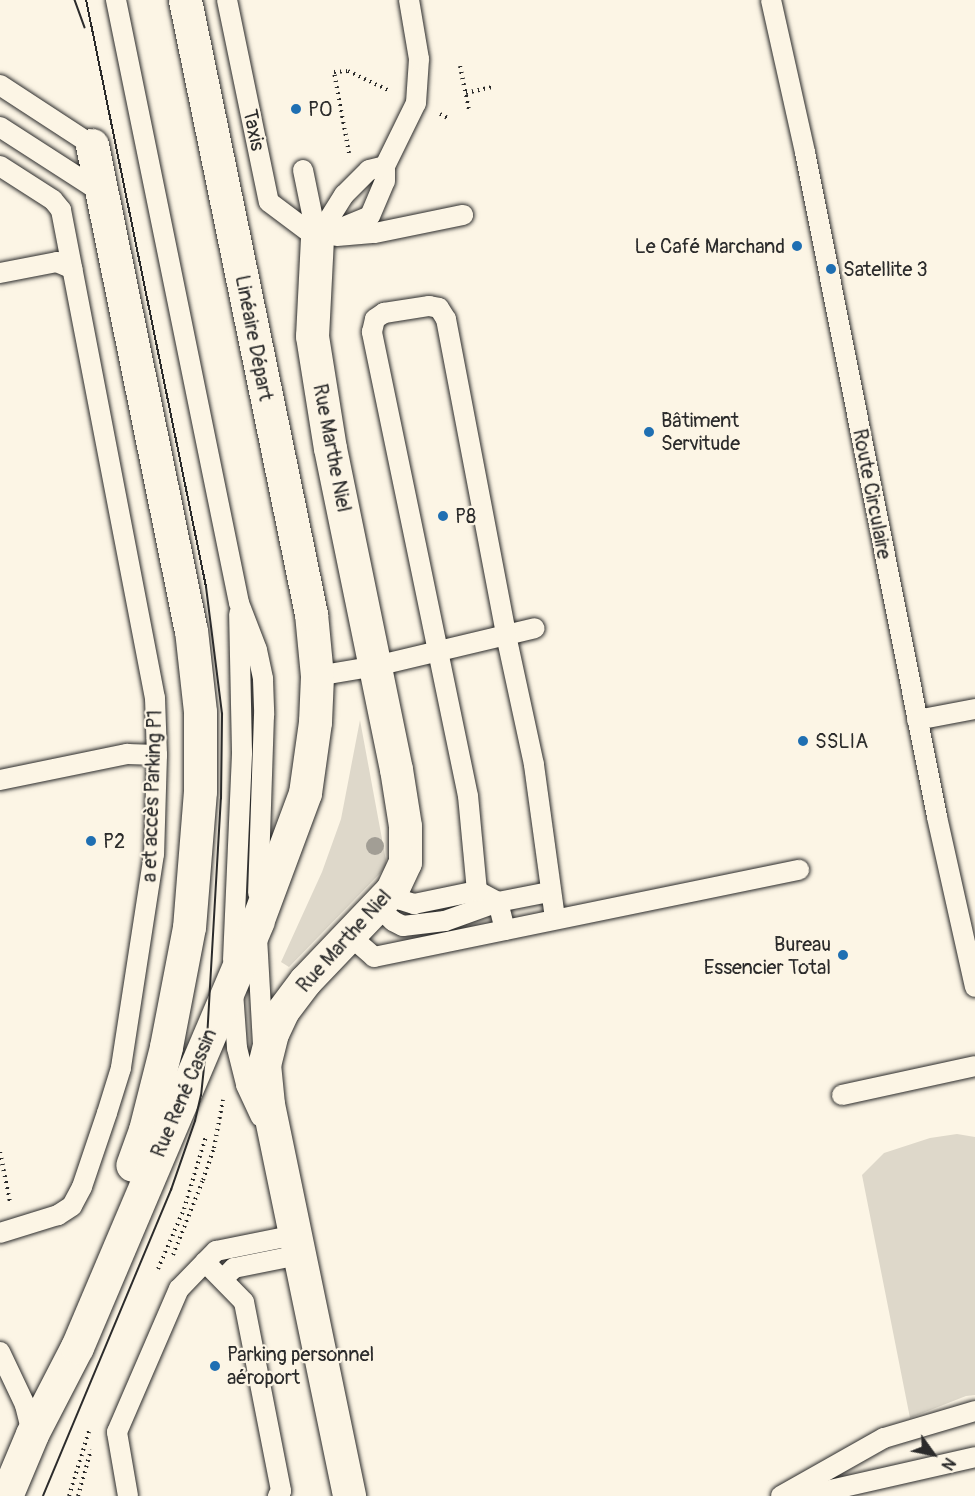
<!DOCTYPE html>
<meta charset="utf-8">
<style>
body{margin:0}
#map{position:relative;width:975px;height:1496px;overflow:hidden;background:#fcf5e5;font-family:Pangolin,sans-serif}
div>[style]{position:absolute}
[style*='--x']{left:calc(var(--x)*1px);top:calc(var(--y)*1px);width:calc(var(--w)*1px);rotate:calc(var(--a)*1deg)}
.green>*{inset:0;background:#ded8ca}
.path>*{height:4px;margin-top:-2px;transform-origin:0;background:repeating-linear-gradient(90deg,#2b2b2b 0 1.5px,transparent 0 6px)}
.roads{filter:drop-shadow(0 0 2px #2b2b2b) drop-shadow(0 0 2px #2b2b2b)}
.lane>*{height:20px;margin:-10px;padding:0 10px;transform-origin:10px;border-radius:10px;background:#fcf5e5}
.street>*{height:33px;margin:-16.5px;padding:0 16.5px;transform-origin:16.5px;border-radius:16.5px;background:#fcf5e5}
.secondary>*{height:33px;margin:-16.5px;padding:0 16.5px;transform-origin:16.5px;border-radius:16.5px;background:#fcf5e5}
.tram>*{height:1.5px;margin:-0.75px;padding:0 0.75px;transform-origin:0.75px;border-radius:0.75px;background:#2b2b2b}
.trees>*{width:18px;height:18px;margin:-9px;border-radius:50%;background:#a29e95}
.dots>*{width:16px;height:16px;translate:-50% -50%;box-sizing:border-box;border:3px solid #fcf5e5;border-radius:50%}
span{translate:-50% -50%;white-space:nowrap;text-align:center;line-height:1.15;-webkit-text-stroke:4.5px #fcf5e5;paint-order:stroke}
.poi-label{font-size:20px;color:#2b2b2b}
.left{translate:0 -50%;text-align:left}
.right{translate:-100% -50%;text-align:right}
.street-label{font-size:20px;color:#2b2b2b}
.north{position:absolute;left:903px;top:1424px;width:60px;height:60px;-webkit-text-stroke:4px #fcf5e5;paint-order:stroke;rotate:123deg;font-size:16px;font-weight:700;line-height:24px;text-align:center;color:#2b2b2b}
.north::after{content:'';display:block;margin:auto;width:21px;height:27px;background:#2b2b2b;clip-path:polygon(50% 0,100% 100%,50% 72%,0 100%)}
</style>
<div id="map">
<div class="green">
<i style="clip-path:polygon(360px 720px,387px 866px,289px 967px,281px 962px,322px 872px,341px 819px)"></i>
<i style="clip-path:polygon(957px 1134px,975px 1137px,975px 1395px,966px 1396px,910px 1418px,862px 1175px,884px 1153px,930px 1138px)"></i>
</div>
<div class="path">
<i style="--x:460;--y:66;--w:45;--a:78.4"></i>
<i style="--x:466;--y:93;--w:28;--a:-13"></i>
<i style="--x:440;--y:114;--w:11;--a:27"></i>
<i style="--x:349;--y:153;--w:82;--a:-100.5"></i>
<i style="--x:334;--y:72;--w:14;--a:-4"></i>
<i style="--x:348;--y:71;--w:47;--a:25.5"></i>
<i style="--x:0;--y:1152;--w:51;--a:78.7"></i>
<i style="--x:173;--y:1255;--w:81;--a:-68.2"></i>
<i style="--x:203;--y:1180;--w:34;--a:-71"></i>
<i style="--x:214;--y:1148;--w:49;--a:-79.4"></i>
<i style="--x:158;--y:1269;--w:65;--a:-66.6"></i>
<i style="--x:184;--y:1209;--w:76;--a:-73.2"></i>
<i style="--x:69;--y:1496;--w:68;--a:-72.9"></i>
<i style="--x:78;--y:1496;--w:48;--a:-74.2"></i>
</div>
<div class="roads">
<div class="lane">
<i style="--x:116;--y:0;--w:615;--a:78.47"></i>
<i style="--x:239;--y:603;--w:50;--a:69"></i>
<i style="--x:257;--y:650;--w:30;--a:78"></i>
<i style="--x:263;--y:679;--w:36;--a:88"></i>
<i style="--x:264;--y:715;--w:178;--a:91.9"></i>
<i style="--x:227;--y:0;--w:206;--a:78.3"></i>
<i style="--x:269;--y:202;--w:60;--a:36.9"></i>
<i style="--x:771;--y:0;--w:156;--a:77.4"></i>
<i style="--x:805;--y:152;--w:678;--a:78.77"></i>
<i style="--x:937;--y:817;--w:174;--a:77.4"></i>
<i style="--x:0;--y:85;--w:110;--a:33.1"></i>
<i style="--x:0;--y:127;--w:120;--a:32.8"></i>
<i style="--x:0;--y:166;--w:63;--a:32.7"></i>
<i style="--x:53;--y:200;--w:13;--a:51"></i>
<i style="--x:61;--y:210;--w:497;--a:79.1"></i>
<i style="--x:155;--y:698;--w:57;--a:88"></i>
<i style="--x:157;--y:755;--w:99;--a:91.7"></i>
<i style="--x:154;--y:854;--w:217;--a:98.8"></i>
<i style="--x:121;--y:1068;--w:47;--a:107.3"></i>
<i style="--x:107;--y:1113;--w:78;--a:108.7"></i>
<i style="--x:82;--y:1187;--w:21;--a:118"></i>
<i style="--x:72;--y:1206;--w:17;--a:147"></i>
<i style="--x:58;--y:1215;--w:61;--a:162.8"></i>
<i style="--x:303;--y:170;--w:69;--a:78.4"></i>
<i style="--x:337;--y:236;--w:38;--a:-5"></i>
<i style="--x:375;--y:233;--w:90;--a:-11.6"></i>
<i style="--x:317;--y:238;--w:57;--a:-22.5"></i>
<i style="--x:370;--y:216;--w:38;--a:-67"></i>
<i style="--x:385;--y:181;--w:15;--a:-90"></i>
<i style="--x:385;--y:166;--w:70;--a:-63.8"></i>
<i style="--x:416;--y:103;--w:44;--a:-86.1"></i>
<i style="--x:419;--y:59;--w:60;--a:-99.6"></i>
<i style="--x:317;--y:238;--w:51;--a:-57.9"></i>
<i style="--x:344;--y:195;--w:35;--a:-45"></i>
<i style="--x:369;--y:170;--w:16;--a:-14"></i>
<i style="--x:0;--y:273;--w:58;--a:-10.9"></i>
<i style="--x:57;--y:262;--w:17;--a:24"></i>
<i style="--x:317;--y:676;--w:60;--a:-9.6"></i>
<i style="--x:376;--y:666;--w:163;--a:-13.4"></i>
<i style="--x:917;--y:720;--w:59;--a:-10.7"></i>
<i style="--x:0;--y:780;--w:130;--a:-11.6"></i>
<i style="--x:127;--y:754;--w:30;--a:2"></i>
<i style="--x:392;--y:890;--w:13;--a:48"></i>
<i style="--x:401;--y:900;--w:14;--a:17"></i>
<i style="--x:414;--y:904;--w:64;--a:-11.7"></i>
<i style="--x:377;--y:906;--w:22;--a:43"></i>
<i style="--x:393;--y:921;--w:11;--a:27"></i>
<i style="--x:403;--y:926;--w:42;--a:-6.8"></i>
<i style="--x:445;--y:921;--w:56;--a:-19.7"></i>
<i style="--x:498;--y:902;--w:52;--a:-11.1"></i>
<i style="--x:505;--y:930;--w:29;--a:-104"></i>
<i style="--x:498;--y:902;--w:24;--a:-152"></i>
<i style="--x:477;--y:891;--w:95;--a:-95.4"></i>
<i style="--x:468;--y:796;--w:474;--a:-101.7"></i>
<i style="--x:372;--y:332;--w:13;--a:-77"></i>
<i style="--x:375;--y:319;--w:11;--a:-34"></i>
<i style="--x:384;--y:313;--w:46;--a:-8.8"></i>
<i style="--x:429;--y:306;--w:10;--a:11"></i>
<i style="--x:439;--y:308;--w:13;--a:58"></i>
<i style="--x:446;--y:319;--w:322;--a:79.2"></i>
<i style="--x:506;--y:635;--w:133;--a:77.8"></i>
<i style="--x:534;--y:765;--w:155;--a:82.2"></i>
<i style="--x:350;--y:936;--w:32;--a:41"></i>
<i style="--x:374;--y:957;--w:434;--a:-11.6"></i>
<i style="--x:257;--y:937;--w:106;--a:86.8"></i>
<i style="--x:233;--y:960;--w:208;--a:-87.5"></i>
<i style="--x:242;--y:752;--w:138;--a:-91.2"></i>
<i style="--x:233;--y:992;--w:56;--a:85.9"></i>
<i style="--x:237;--y:1048;--w:38;--a:76"></i>
<i style="--x:246;--y:1085;--w:35;--a:65"></i>
<i style="--x:842;--y:1095;--w:136;--a:-12.3"></i>
<i style="--x:205;--y:1262;--w:16;--a:-45"></i>
<i style="--x:216;--y:1251;--w:81;--a:-11.4"></i>
<i style="--x:223;--y:1279;--w:16;--a:-45"></i>
<i style="--x:234;--y:1268;--w:66;--a:-11.3"></i>
<i style="--x:0;--y:1352;--w:59;--a:64.7"></i>
<i style="--x:25;--y:1405;--w:30;--a:76"></i>
<i style="--x:128;--y:1496;--w:65;--a:-99.8"></i>
<i style="--x:117;--y:1432;--w:156;--a:-66.6"></i>
<i style="--x:179;--y:1289;--w:37;--a:-46"></i>
<i style="--x:205;--y:1262;--w:56;--a:45.7"></i>
<i style="--x:244;--y:1302;--w:193;--a:78.9"></i>
<i style="--x:281;--y:1491;--w:6;--a:121"></i>
<i style="--x:781;--y:1496;--w:118;--a:-29.4"></i>
<i style="--x:884;--y:1438;--w:95;--a:-16.5"></i>
<i style="--x:804;--y:1496;--w:175;--a:-12.8"></i>
</div>
<div class="street">
<i style="--x:92;--y:145;--w:495;--a:78.5"></i>
<i style="--x:191;--y:630;--w:82;--a:83.7"></i>
<i style="--x:200;--y:712;--w:79;--a:90"></i>
<i style="--x:200;--y:791;--w:136;--a:94.6"></i>
<i style="--x:189;--y:927;--w:122;--a:100.9"></i>
<i style="--x:166;--y:1047;--w:86;--a:104.2"></i>
<i style="--x:145;--y:1130;--w:37;--a:110"></i>
<i style="--x:317;--y:238;--w:98;--a:92.9"></i>
<i style="--x:312;--y:336;--w:113;--a:80.9"></i>
<i style="--x:330;--y:448;--w:328;--a:78.4"></i>
<i style="--x:396;--y:769;--w:58;--a:81"></i>
<i style="--x:405;--y:826;--w:36;--a:90"></i>
<i style="--x:405;--y:862;--w:31;--a:115"></i>
<i style="--x:392;--y:890;--w:126;--a:133.7"></i>
<i style="--x:305;--y:981;--w:39;--a:127"></i>
<i style="--x:282;--y:1012;--w:23;--a:115"></i>
<i style="--x:272;--y:1033;--w:32;--a:104"></i>
<i style="--x:264;--y:1064;--w:40;--a:84.3"></i>
<i style="--x:268;--y:1104;--w:400;--a:78.3"></i>
<i style="--x:32;--y:1434;--w:98;--a:-62.7"></i>
<i style="--x:77;--y:1347;--w:462;--a:-67"></i>
<i style="--x:257;--y:922;--w:138;--a:-69.6"></i>
<i style="--x:305;--y:793;--w:72;--a:-82"></i>
<i style="--x:315;--y:722;--w:46;--a:-87.5"></i>
<i style="--x:317;--y:676;--w:62;--a:-95.5"></i>
<i style="--x:311;--y:614;--w:627;--a:-101.6"></i>
</div>
<div class="secondary">
<i style="--x:6;--y:1496;--w:67;--a:-67.2"></i>
</div>
</div>
<div class="tram">
<i style="--x:75;--y:0;--w:29;--a:70"></i>
<i style="--x:43;--y:1496;--w:332;--a:-67.3"></i>
<i style="--x:171;--y:1190;--w:73;--a:-70.8"></i>
<i style="--x:195;--y:1121;--w:26;--a:-77"></i>
<i style="--x:201;--y:1096;--w:57;--a:-84"></i>
<i style="--x:207;--y:1039;--w:240;--a:-86.7"></i>
<i style="--x:221;--y:799;--w:85;--a:-89.3"></i>
<i style="--x:222;--y:714;--w:128;--a:-97.2"></i>
<i style="--x:206;--y:587;--w:599;--a:-101.55"></i>
</div>
<div class="trees">
<i style="left:375px;top:846px"></i>
</div>
<div class="dots">
<i style="left:296px;top:109px;background:#1f6fb2"></i>
<i style="left:797px;top:246px;background:#1f6fb2"></i>
<i style="left:831px;top:269px;background:#1f6fb2"></i>
<i style="left:649px;top:432px;background:#1f6fb2"></i>
<i style="left:443px;top:516px;background:#1f6fb2"></i>
<i style="left:803px;top:741px;background:#1f6fb2"></i>
<i style="left:91px;top:841px;background:#1f6fb2"></i>
<i style="left:843px;top:955px;background:#1f6fb2"></i>
<i style="left:215px;top:1366px;background:#1f6fb2"></i>
</div>
<div class="poi-label">
<span class="left" style="left:308px;top:109px">P0</span>
<span class="right" style="left:785px;top:246px">Le Café Marchand</span>
<span class="left" style="left:843px;top:269px">Satellite 3</span>
<span class="left" style="left:661px;top:432px">Bâtiment<br>Servitude</span>
<span class="left" style="left:455px;top:516px">P8</span>
<span class="left" style="left:815px;top:741px">SSLIA</span>
<span class="left" style="left:103px;top:841px">P2</span>
<span class="right" style="left:831px;top:956px">Bureau<br>Essencier Total</span>
<span class="left" style="left:227px;top:1366px">Parking personnel<br>aéroport</span>
</div>
<div class="street-label">
<span style="left:254px;top:130px;rotate:78deg">Taxis</span>
<span style="left:254px;top:338px;rotate:79deg">Linéaire Départ</span>
<span style="left:332px;top:448px;rotate:79deg">Rue Marthe Niel</span>
<span style="left:872px;top:494px;rotate:79deg">Route Circulaire</span>
<span style="left:152px;top:796px;rotate:-88deg">a et accès Parking P1</span>
<span style="left:344px;top:941px;rotate:-48deg">Rue Marthe Niel</span>
<span style="left:184px;top:1093px;rotate:-67deg">Rue René Cassin</span>
</div>
<div class="north">N</div>
</div>
